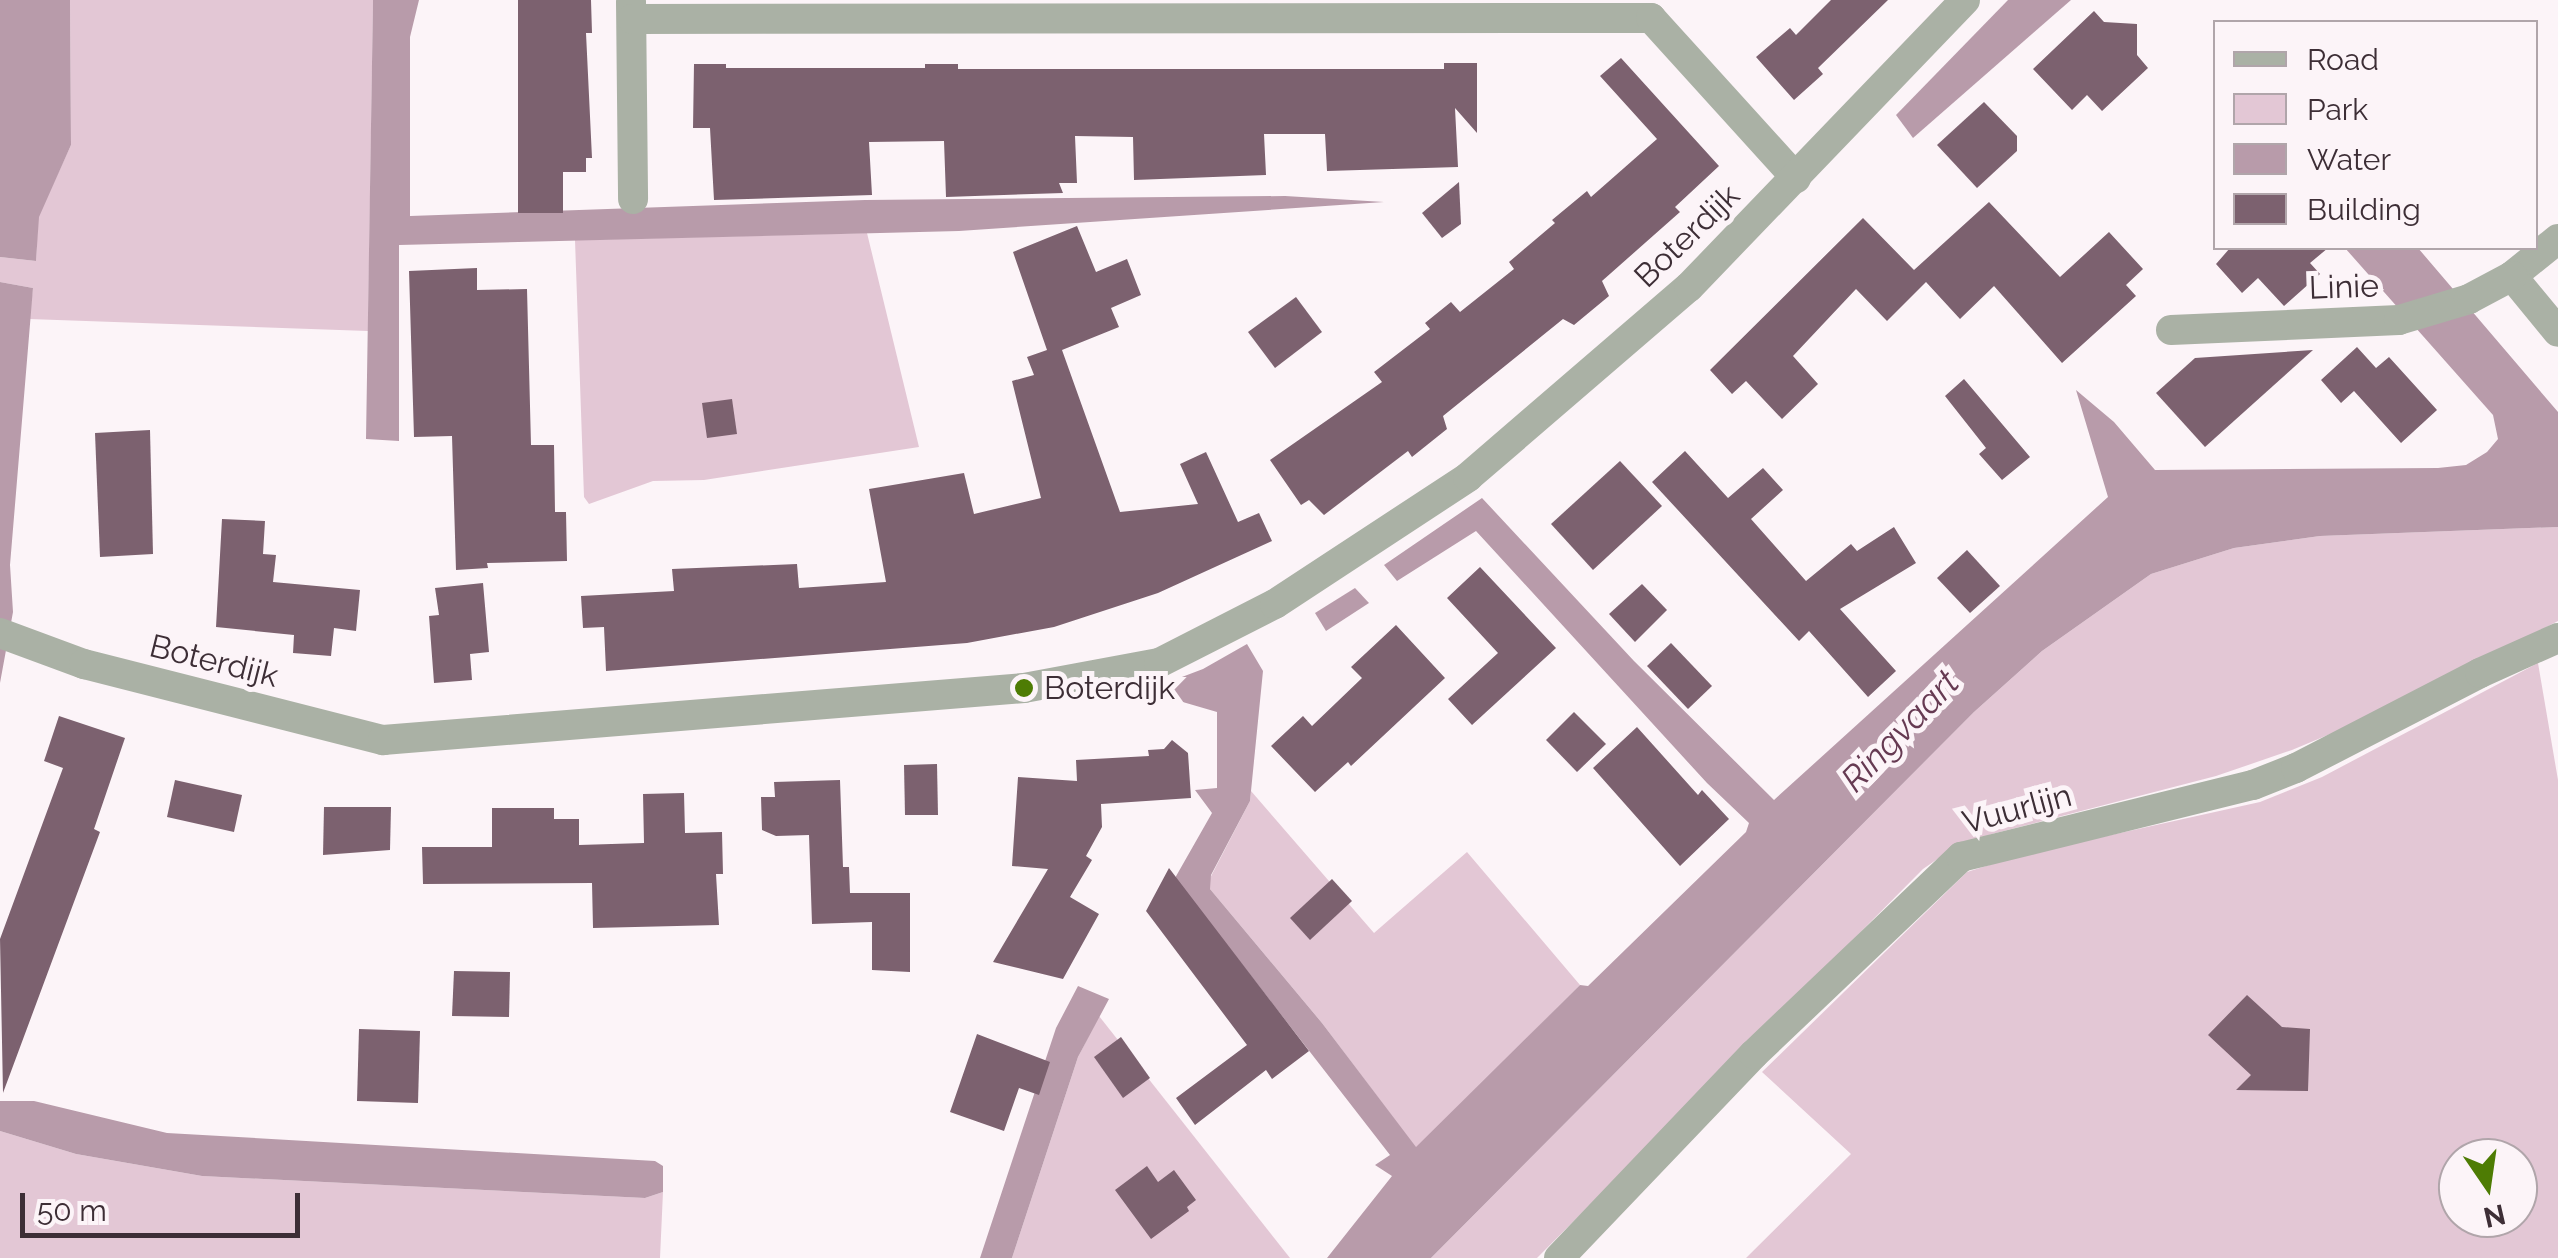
<!DOCTYPE html>
<style>
body{margin:0}
#map{position:relative;width:2558px;height:1258px;overflow:hidden;background:#fcf4f8;font-family:Raleway,sans-serif}
div>[style]{position:absolute}
[style*='--x']{left:calc(var(--x)*1px);top:calc(var(--y)*1px);width:calc(var(--w)*1px);rotate:calc(var(--a)*1deg)}
.green>*{inset:0;background:#e3c7d5}
.water>*{inset:0;background:#b89baa}
.building>*{inset:0;background:#7c616f}
.minor>*{height:30px;margin:-15px;padding:0 15px;transform-origin:15px;border-radius:15px;background:#aab1a5}
.dots>*{width:28px;height:28px;translate:-50% -50%;box-sizing:border-box;border:5px solid #fcf4f8;border-radius:50%}
span{translate:-50% -50%;white-space:nowrap;text-align:center;line-height:1.15;-webkit-text-stroke:10px #fcf4f8;paint-order:stroke}
.street-label{font-size:32px;color:#3d2e36}
.poi-label{font-size:32px;color:#3d2e36}
.left{translate:0 -50%;text-align:left}
.water-label{font-size:35px;color:#663a52;font-style:italic}
.legend{position:absolute;left:2213px;top:20px;width:325px;height:230px;box-sizing:border-box;background:#fcf4f8;border:2px solid #b0a5aa;margin:0;padding:12px 18px;list-style:none;font-size:30px;color:#3d2e36}
.legend li{display:flex;align-items:center;gap:20px;height:50px}
.legend b{width:50px;border:2px solid #b0a5aa}
.north{position:absolute;left:2438px;top:1138px;width:100px;height:100px;box-sizing:border-box;background:#fcf4f8;border:2px solid #b0a5aa;border-radius:50%;rotate:167deg;font-size:28px;font-weight:700;line-height:40px;text-align:center;color:#3d2e36}
.north::after{content:'';display:block;margin:auto;width:35px;height:45px;background:#4e7c04;clip-path:polygon(50% 0,100% 100%,50% 72%,0 100%)}
.scale{position:absolute;left:20px;top:1193px;width:280px;height:45px;box-sizing:border-box;border:5px solid #3d2e36;border-top:0;padding-left:12px;font-size:30px;line-height:35px;white-space:nowrap;color:#3d2e36;-webkit-text-stroke:8px #fcf4f8;paint-order:stroke}
</style>
<div id="map">
<div class="green">
<i style="clip-path:polygon(70px 0,373px 0,368px 331px,29px 319px,33px 288px,0 282px,0 257px,36px 261px,38px 217px,71px 145px)"></i>
<i style="clip-path:polygon(867px 233px,919px 447px,704px 480px,653px 481px,589px 504px,584px 497px,575px 240px)"></i>
<i style="clip-path:polygon(2558px 527px,2558px 621px,2366px 719px,2292px 750px,2216px 776px,1992px 834px,1952px 849px,1923px 869px,1537px 1258px,1431px 1258px,1974px 712px,2042px 651px,2151px 574px,2234px 548px,2320px 536px)"></i>
<i style="clip-path:polygon(evenodd,2538px 663px,2558px 780px,2558px 1258px,1746px 1258px,1851px 1154px,1762px 1072px,1967px 872px,2021px 855px,2260px 802px,2322px 777px,2538px 663px,2458px 1158px,2518px 1158px,2518px 1218px,2458px 1218px,2458px 1158px)"></i>
<i style="clip-path:polygon(1251px 791px,1374px 933px,1467px 852px,1580px 985px,1416px 1148px,1322px 1023px,1210px 889px,1208px 882px,1250px 801px)"></i>
<i style="clip-path:polygon(1099px 1016px,1290px 1258px,1012px 1258px,1078px 1057px)"></i>
<i style="clip-path:polygon(0 1131px,76px 1154px,202px 1176px,645px 1198px,663px 1192px,660px 1258px,0 1258px)"></i>
</div>
<div class="water">
<i style="clip-path:polygon(0 0,70px 0,71px 145px,39px 217px,36px 261px,0 257px)"></i>
<i style="clip-path:polygon(373px 0,419px 0,410px 37px,410px 216px,865px 200px,1285px 196px,1384px 202px,959px 231px,399px 245px,399px 441px,366px 439px)"></i>
<i style="clip-path:polygon(2008px 0,2071px 0,1913px 138px,1896px 115px)"></i>
<i style="clip-path:polygon(2345px 248px,2418px 248px,2558px 412px,2558px 527px,2320px 536px,2234px 548px,2151px 574px,2042px 651px,1974px 712px,1431px 1258px,1327px 1258px,1392px 1176px,1375px 1165px,1390px 1155px,1175px 878px,1212px 813px,1195px 790px,1217px 788px,1217px 712px,1145px 691px,1203px 669px,1247px 644px,1263px 671px,1250px 801px,1211px 875px,1210px 889px,1322px 1023px,1416px 1147px,1580px 985px,1588px 986px,1746px 832px,1749px 823px,1707px 783px,1476px 531px,1397px 581px,1384px 565px,1482px 498px,1634px 661px,1774px 800px,2108px 497px,2076px 390px,2114px 422px,2155px 470px,2438px 468px,2466px 465px,2487px 452px,2498px 439px,2493px 415px)"></i>
<i style="clip-path:polygon(0 282px,33px 288px,10px 565px,13px 612px,0 683px)"></i>
<i style="clip-path:polygon(1355px 588px,1369px 603px,1326px 631px,1315px 613px)"></i>
<i style="clip-path:polygon(1078px 986px,1109px 999px,1078px 1057px,1012px 1258px,980px 1258px,1056px 1028px)"></i>
<i style="clip-path:polygon(0 1101px,34px 1101px,167px 1133px,655px 1161px,663px 1166px,663px 1192px,645px 1198px,202px 1176px,76px 1154px,0 1131px)"></i>
</div>
<div class="building">
<i style="clip-path:polygon(518px 0,591px 0,592px 33px,586px 33px,592px 158px,586px 158px,586px 172px,563px 172px,563px 213px,518px 213px)"></i>
<i style="clip-path:polygon(1831px 0,1888px 0,1818px 68px,1823px 74px,1794px 100px,1756px 57px,1790px 28px,1796px 35px)"></i>
<i style="clip-path:polygon(2094px 11px,2104px 22px,2137px 24px,2137px 55px,2148px 68px,2102px 111px,2087px 95px,2072px 110px,2033px 69px)"></i>
<i style="clip-path:polygon(1621px 58px,1719px 166px,1675px 207px,1680px 212px,1602px 281px,1609px 296px,1574px 325px,1563px 319px,1443px 416px,1447px 429px,1412px 457px,1408px 451px,1324px 515px,1309px 500px,1301px 505px,1270px 460px,1382px 382px,1374px 372px,1430px 329px,1425px 323px,1451px 302px,1460px 312px,1514px 269px,1509px 262px,1555px 223px,1552px 220px,1587px 191px,1591px 197px,1657px 139px,1600px 76px)"></i>
<i style="clip-path:polygon(1444px 63px,1477px 63px,1477px 133px,1455px 108px,1458px 167px,1327px 171px,1325px 134px,1264px 134px,1266px 175px,1134px 180px,1133px 137px,1075px 136px,1077px 183px,1059px 183px,1063px 193px,946px 197px,944px 141px,869px 142px,872px 195px,714px 200px,710px 128px,693px 128px,694px 64px,726px 64px,726px 68px,925px 68px,925px 64px,958px 64px,958px 69px,1444px 69px)"></i>
<i style="clip-path:polygon(1984px 102px,2017px 136px,2017px 151px,1977px 188px,1937px 145px)"></i>
<i style="clip-path:polygon(1459px 182px,1461px 224px,1442px 238px,1422px 213px)"></i>
<i style="clip-path:polygon(1989px 202px,2060px 277px,2109px 232px,2143px 269px,2126px 285px,2136px 296px,2062px 363px,1994px 286px,1960px 319px,1926px 282px,1887px 321px,1856px 289px,1793px 356px,1818px 384px,1782px 419px,1746px 381px,1732px 394px,1710px 370px,1863px 218px,1914px 270px)"></i>
<i style="clip-path:polygon(1077px 226px,1096px 272px,1127px 259px,1141px 295px,1111px 308px,1119px 327px,1062px 350px,1120px 512px,1198px 504px,1180px 464px,1206px 452px,1238px 522px,1259px 513px,1272px 541px,1158px 593px,1054px 627px,967px 643px,606px 671px,604px 627px,583px 628px,581px 596px,674px 591px,672px 569px,797px 564px,799px 588px,886px 582px,869px 489px,964px 473px,974px 514px,1041px 498px,1012px 381px,1034px 375px,1027px 357px,1047px 350px,1013px 252px)"></i>
<i style="clip-path:polygon(2230px 248px,2328px 248px,2310px 263px,2320px 274px,2284px 306px,2258px 278px,2242px 293px,2216px 264px)"></i>
<i style="clip-path:polygon(477px 268px,477px 290px,527px 289px,531px 445px,554px 445px,555px 512px,566px 512px,567px 561px,487px 563px,488px 568px,456px 570px,452px 436px,414px 437px,409px 271px)"></i>
<i style="clip-path:polygon(1296px 297px,1322px 332px,1275px 368px,1248px 332px)"></i>
<i style="clip-path:polygon(2357px 347px,2376px 368px,2389px 357px,2437px 410px,2401px 443px,2354px 391px,2341px 403px,2321px 380px)"></i>
<i style="clip-path:polygon(2313px 350px,2205px 447px,2156px 393px,2195px 358px)"></i>
<i style="clip-path:polygon(1964px 379px,2030px 457px,2002px 480px,1979px 454px,1986px 448px,1945px 396px)"></i>
<i style="clip-path:polygon(732px 399px,737px 434px,707px 438px,702px 403px)"></i>
<i style="clip-path:polygon(150px 430px,153px 554px,100px 557px,95px 433px)"></i>
<i style="clip-path:polygon(1685px 451px,1728px 498px,1763px 468px,1783px 490px,1751px 519px,1806px 581px,1851px 544px,1857px 551px,1894px 527px,1916px 563px,1840px 609px,1896px 671px,1868px 697px,1809px 631px,1799px 641px,1652px 482px)"></i>
<i style="clip-path:polygon(1620px 461px,1662px 506px,1593px 570px,1551px 524px)"></i>
<i style="clip-path:polygon(222px 519px,265px 521px,263px 554px,276px 555px,273px 582px,360px 590px,356px 631px,334px 628px,331px 656px,293px 653px,294px 635px,216px 627px)"></i>
<i style="clip-path:polygon(1967px 550px,2000px 586px,1970px 613px,1937px 578px)"></i>
<i style="clip-path:polygon(1480px 567px,1556px 648px,1472px 725px,1448px 699px,1498px 653px,1447px 598px)"></i>
<i style="clip-path:polygon(483px 583px,489px 652px,470px 654px,472px 680px,434px 683px,429px 616px,439px 615px,435px 588px)"></i>
<i style="clip-path:polygon(1642px 584px,1667px 610px,1635px 642px,1609px 614px)"></i>
<i style="clip-path:polygon(1396px 625px,1445px 678px,1351px 766px,1348px 762px,1315px 792px,1271px 746px,1303px 716px,1312px 726px,1362px 678px,1351px 667px)"></i>
<i style="clip-path:polygon(1671px 643px,1712px 686px,1688px 709px,1647px 666px)"></i>
<i style="clip-path:polygon(1574px 712px,1606px 744px,1577px 772px,1546px 740px)"></i>
<i style="clip-path:polygon(59px 716px,125px 738px,94px 829px,100px 832px,3px 1093px,0 939px,63px 768px,44px 761px)"></i>
<i style="clip-path:polygon(1637px 727px,1698px 795px,1702px 790px,1729px 819px,1680px 866px,1593px 768px)"></i>
<i style="clip-path:polygon(1172px 740px,1188px 753px,1191px 798px,1101px 804px,1102px 827px,1086px 856px,1092px 860px,1070px 897px,1099px 914px,1063px 979px,993px 962px,1048px 869px,1012px 866px,1018px 777px,1077px 781px,1076px 760px,1149px 756px,1148px 750px,1164px 749px)"></i>
<i style="clip-path:polygon(937px 764px,938px 815px,905px 815px,904px 765px)"></i>
<i style="clip-path:polygon(175px 780px,242px 795px,234px 832px,167px 817px)"></i>
<i style="clip-path:polygon(840px 780px,843px 867px,849px 867px,850px 893px,910px 893px,910px 972px,872px 970px,872px 922px,812px 924px,809px 835px,776px 836px,762px 830px,761px 797px,775px 797px,774px 782px)"></i>
<i style="clip-path:polygon(684px 793px,685px 833px,722px 832px,723px 874px,716px 874px,719px 925px,593px 928px,592px 883px,423px 884px,422px 847px,492px 847px,492px 808px,554px 808px,554px 819px,579px 819px,579px 845px,644px 843px,643px 794px)"></i>
<i style="clip-path:polygon(324px 807px,391px 807px,390px 850px,323px 855px)"></i>
<i style="clip-path:polygon(1169px 868px,1309px 1051px,1272px 1079px,1266px 1070px,1195px 1125px,1176px 1098px,1247px 1045px,1146px 911px)"></i>
<i style="clip-path:polygon(1332px 879px,1352px 901px,1310px 940px,1290px 918px)"></i>
<i style="clip-path:polygon(454px 971px,510px 972px,509px 1017px,452px 1016px)"></i>
<i style="clip-path:polygon(2247px 995px,2282px 1027px,2310px 1029px,2308px 1091px,2236px 1090px,2251px 1075px,2208px 1035px)"></i>
<i style="clip-path:polygon(359px 1029px,420px 1031px,418px 1103px,357px 1101px)"></i>
<i style="clip-path:polygon(977px 1034px,1050px 1062px,1039px 1095px,1019px 1088px,1004px 1131px,950px 1112px)"></i>
<i style="clip-path:polygon(1121px 1037px,1150px 1078px,1123px 1098px,1094px 1057px)"></i>
<i style="clip-path:polygon(1147px 1166px,1158px 1182px,1174px 1170px,1196px 1200px,1187px 1207px,1189px 1211px,1151px 1239px,1115px 1190px)"></i>
</div>
<div class="minor">
<i style="--x:631;--y:2;--w:197;--a:89.4"></i>
<i style="--x:632;--y:19;--w:1019;--a:-0.06"></i>
<i style="--x:1651;--y:18;--w:216;--a:47.8"></i>
<i style="--x:2558;--y:239;--w:59;--a:141.2"></i>
<i style="--x:2512;--y:276;--w:72;--a:50.6"></i>
<i style="--x:2171;--y:330;--w:228;--a:-2.5"></i>
<i style="--x:2399;--y:320;--w:73;--a:-16.7"></i>
<i style="--x:2469;--y:299;--w:49;--a:-28.1"></i>
<i style="--x:0;--y:633;--w:90;--a:20.3"></i>
<i style="--x:84;--y:664;--w:309;--a:14.3"></i>
<i style="--x:383;--y:740;--w:643;--a:-4.64"></i>
<i style="--x:1024;--y:688;--w:137;--a:-10.5"></i>
<i style="--x:1159;--y:663;--w:130;--a:-27"></i>
<i style="--x:1275;--y:604;--w:231;--a:-33.3"></i>
<i style="--x:1468;--y:477;--w:291;--a:-40.7"></i>
<i style="--x:1689;--y:287;--w:398;--a:-46.1"></i>
<i style="--x:1559;--y:1258;--w:282;--a:-46.3"></i>
<i style="--x:1754;--y:1054;--w:286;--a:-43.6"></i>
<i style="--x:1961;--y:857;--w:301;--a:-13.9"></i>
<i style="--x:2253;--y:785;--w:46;--a:-21.6"></i>
<i style="--x:2296;--y:768;--w:207;--a:-27.3"></i>
<i style="--x:2480;--y:673;--w:85;--a:-24.2"></i>
</div>
<div class="dots">
<i style="left:1024px;top:688px;background:#4e7c04"></i>
</div>
<div class="street-label">
<span style="left:1687px;top:236px;rotate:-44deg">Boterdijk</span>
<span style="left:2344px;top:287px;rotate:-2deg">Linie</span>
<span style="left:214px;top:661px;rotate:14deg">Boterdijk</span>
<span style="left:2017px;top:809px;rotate:-15deg">Vuurlijn</span>
</div>
<div class="poi-label">
<span class="left" style="left:1044px;top:688px">Boterdijk</span>
</div>
<div class="water-label">
<span style="left:1900px;top:731px;rotate:-46deg">Ringvaart</span>
</div>
<ul class="legend">
<li><b style="height:12px;background:#aab1a5"></b>Road</li>
<li><b style="height:28px;background:#e3c7d5"></b>Park</li>
<li><b style="height:28px;background:#b89baa"></b>Water</li>
<li><b style="height:28px;background:#7c616f"></b>Building</li>
</ul>
<div class="north">N</div>
<div class="scale">50 m</div>
</div>
